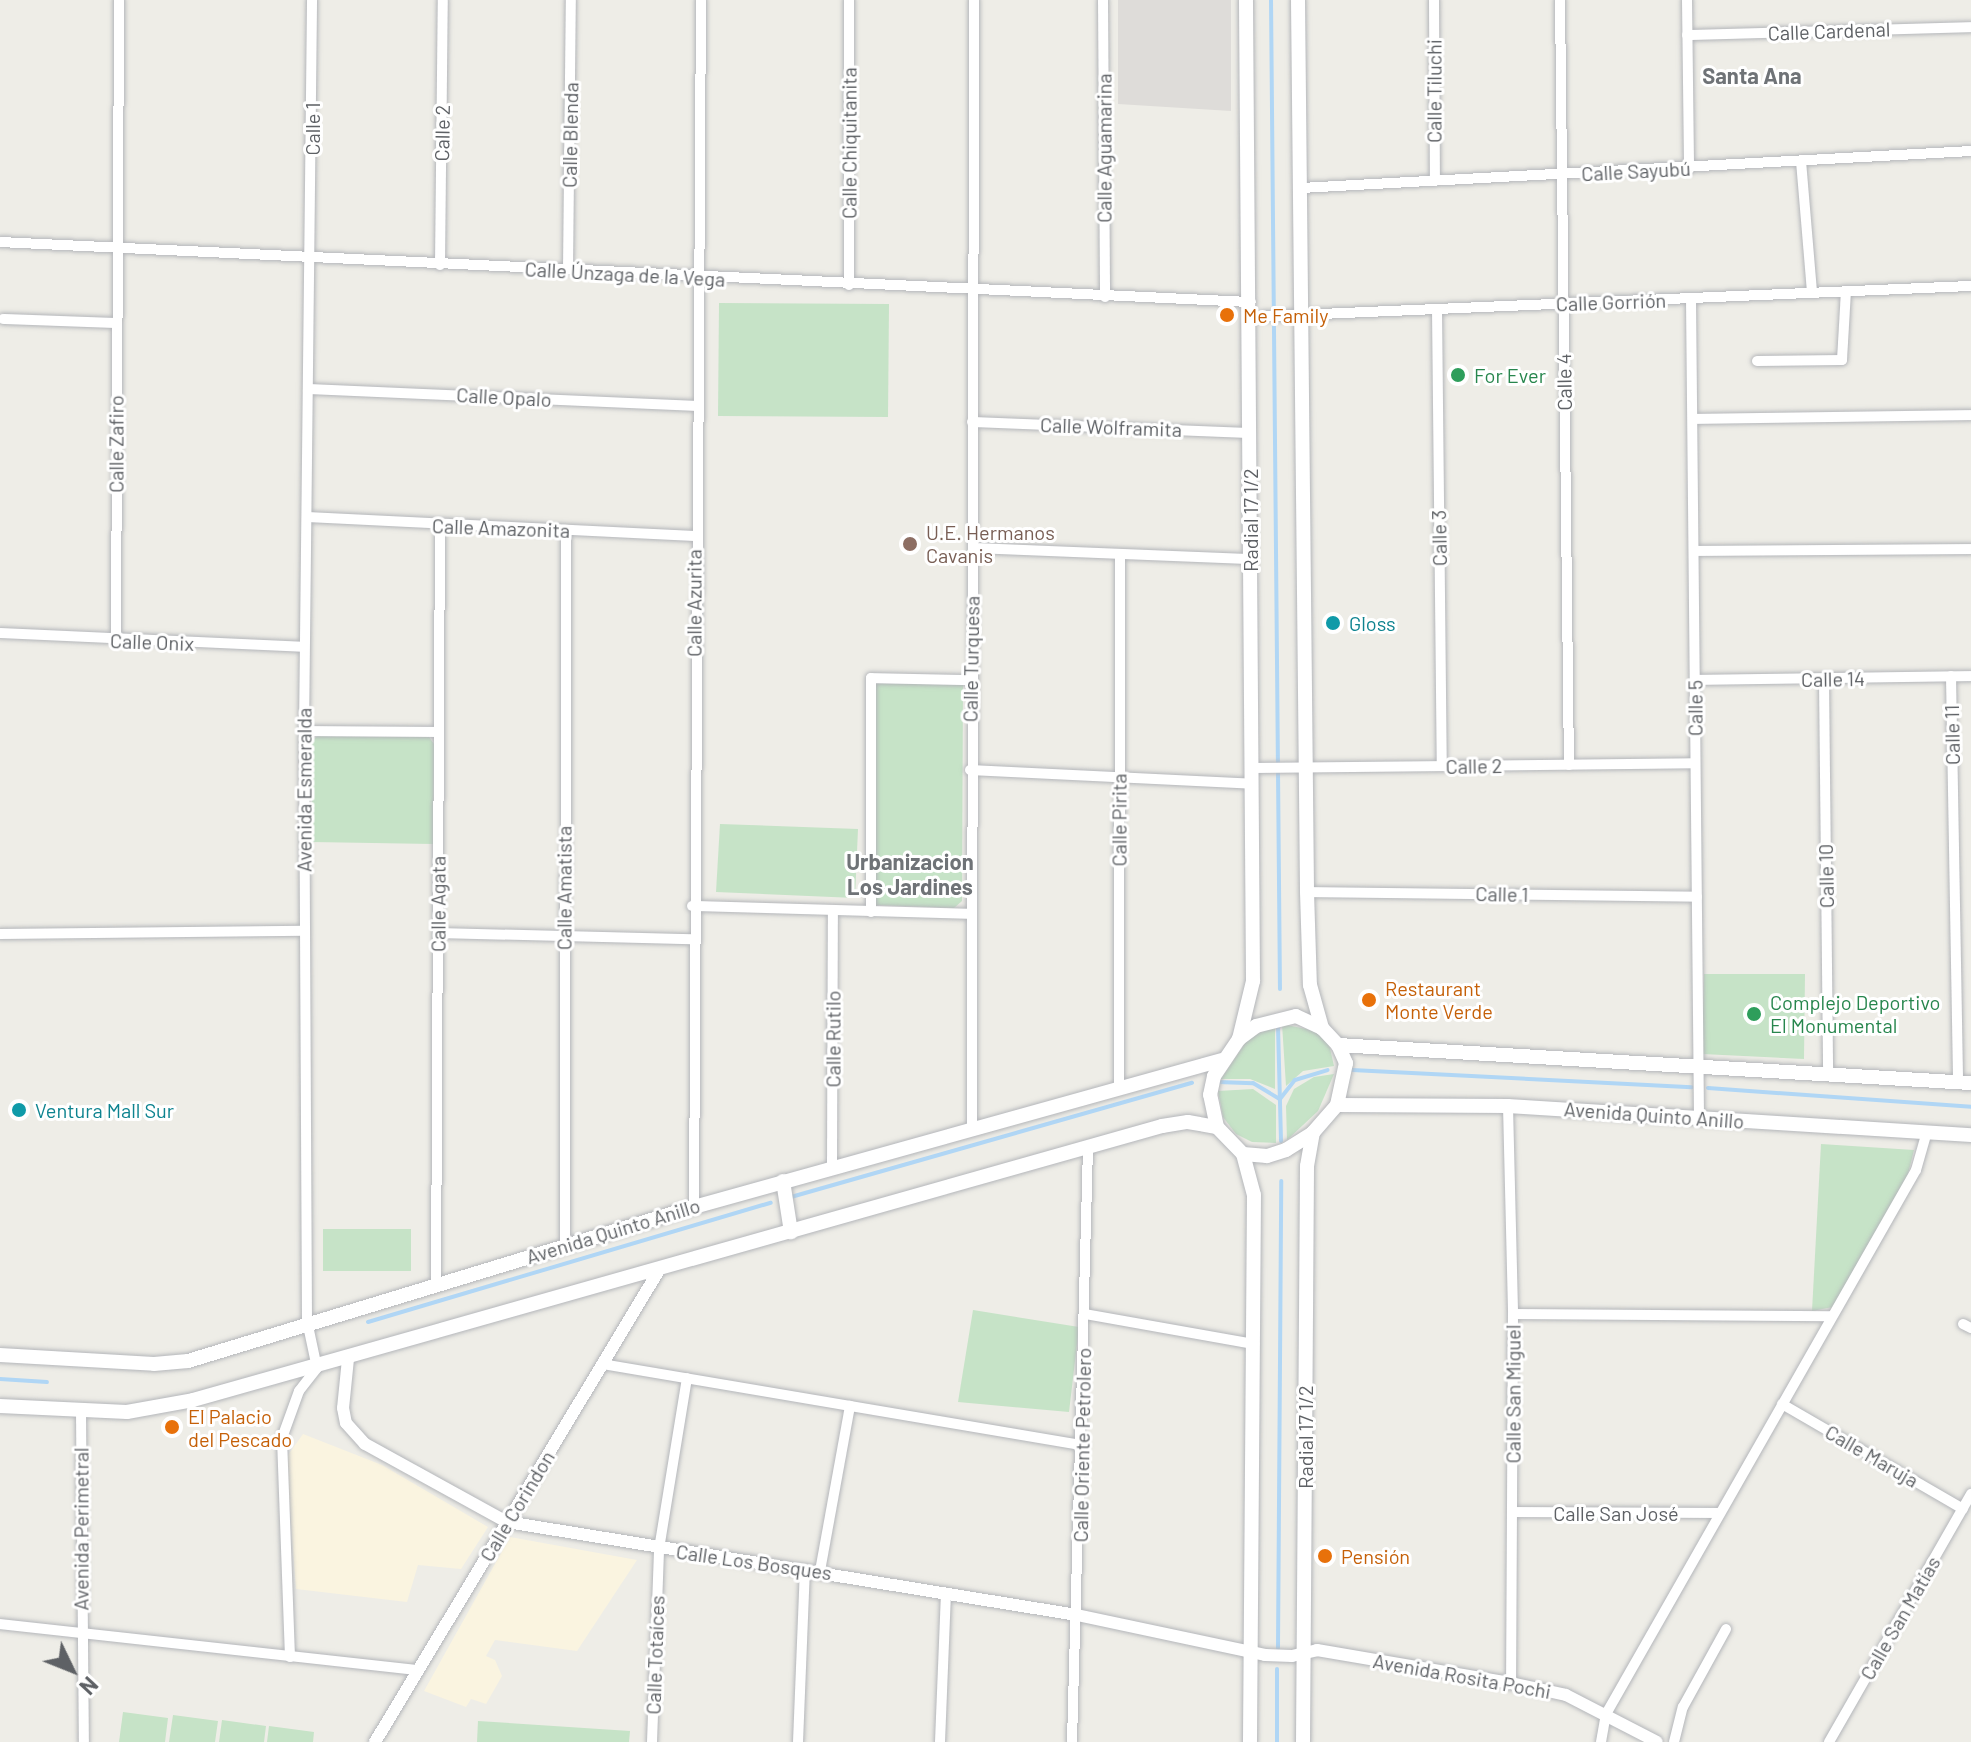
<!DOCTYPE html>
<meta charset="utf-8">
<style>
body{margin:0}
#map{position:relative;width:1971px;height:1742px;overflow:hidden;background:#eeede7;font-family:Barlow,sans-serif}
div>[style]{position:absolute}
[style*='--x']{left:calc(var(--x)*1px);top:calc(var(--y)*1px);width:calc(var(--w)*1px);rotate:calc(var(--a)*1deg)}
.commercial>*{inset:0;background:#faf4e0}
.industrial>*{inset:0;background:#dedcd9}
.green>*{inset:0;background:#c6e3c7}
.stream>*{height:4px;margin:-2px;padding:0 2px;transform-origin:2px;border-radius:2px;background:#b0d6f5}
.roads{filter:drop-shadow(0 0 2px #b4b6ba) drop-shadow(0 0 2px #b4b6ba)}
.minor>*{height:10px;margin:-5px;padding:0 5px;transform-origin:5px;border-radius:5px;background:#fff}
.tertiary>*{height:12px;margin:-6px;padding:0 6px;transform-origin:6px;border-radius:6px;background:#fff}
.secondary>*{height:14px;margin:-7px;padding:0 7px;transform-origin:7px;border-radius:7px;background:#fff}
.dots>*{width:22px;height:22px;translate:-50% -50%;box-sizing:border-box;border:4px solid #fff;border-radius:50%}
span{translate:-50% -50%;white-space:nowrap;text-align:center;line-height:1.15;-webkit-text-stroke:6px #fff;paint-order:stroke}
.street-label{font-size:20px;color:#5e6165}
.food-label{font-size:20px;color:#c56008}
.left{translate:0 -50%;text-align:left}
.leisure-label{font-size:20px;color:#27864d}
.education-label{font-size:20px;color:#785e54}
.culture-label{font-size:20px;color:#0d838f}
.neighbourhood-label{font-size:22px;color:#6f7377;font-weight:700}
.north{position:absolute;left:32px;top:1630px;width:80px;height:80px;-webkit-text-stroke:6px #fff;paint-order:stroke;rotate:133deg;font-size:22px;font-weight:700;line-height:32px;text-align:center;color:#5e6165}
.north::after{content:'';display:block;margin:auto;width:28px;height:36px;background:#5e6165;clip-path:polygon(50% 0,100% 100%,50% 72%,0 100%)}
</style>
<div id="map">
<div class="commercial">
<i style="clip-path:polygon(303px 1434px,382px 1465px,488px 1527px,461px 1569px,418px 1565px,407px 1602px,296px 1589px,286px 1458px)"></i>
<i style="clip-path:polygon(510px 1537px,637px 1560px,577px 1651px,495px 1640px,486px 1656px,495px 1660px,502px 1676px,486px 1704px,471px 1699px,466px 1707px,424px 1691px)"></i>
</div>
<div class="industrial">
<i style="clip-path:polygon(1118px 0,1231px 0,1231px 111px,1118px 104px)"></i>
</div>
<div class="green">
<i style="clip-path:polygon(719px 303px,889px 304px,888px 417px,718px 416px)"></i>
<i style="clip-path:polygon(875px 683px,963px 685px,962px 901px,954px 908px,876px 905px)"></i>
<i style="clip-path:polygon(317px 736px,429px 737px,434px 744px,433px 844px,312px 842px,312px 741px)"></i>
<i style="clip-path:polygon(720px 824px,858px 829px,855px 898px,716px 892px)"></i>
<i style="clip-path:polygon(1704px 974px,1805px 974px,1804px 1059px,1702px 1054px)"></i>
<i style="clip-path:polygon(1282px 1024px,1316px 1031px,1329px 1044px,1334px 1066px,1303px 1071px,1286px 1086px)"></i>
<i style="clip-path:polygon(1275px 1025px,1275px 1089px,1250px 1079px,1221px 1079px,1248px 1039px)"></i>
<i style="clip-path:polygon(1334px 1074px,1318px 1111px,1287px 1140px,1286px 1106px,1294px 1089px,1314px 1077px)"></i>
<i style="clip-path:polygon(1253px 1089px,1276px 1105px,1276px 1143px,1252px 1142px,1236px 1134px,1223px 1117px,1218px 1091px)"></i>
<i style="clip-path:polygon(1821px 1144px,1914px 1150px,1906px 1182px,1833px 1307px,1812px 1311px)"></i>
<i style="clip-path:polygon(323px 1229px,411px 1229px,411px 1271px,323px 1271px)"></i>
<i style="clip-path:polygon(973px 1310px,1079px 1327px,1069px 1412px,958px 1402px)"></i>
<i style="clip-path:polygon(123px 1712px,168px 1718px,165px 1742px,119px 1742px)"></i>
<i style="clip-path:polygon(173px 1715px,218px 1721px,215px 1742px,169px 1742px)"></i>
<i style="clip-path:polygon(222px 1720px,266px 1726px,264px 1742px,219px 1742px)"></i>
<i style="clip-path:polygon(478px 1721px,630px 1731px,629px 1742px,477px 1742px)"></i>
<i style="clip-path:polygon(269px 1726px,314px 1732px,313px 1742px,267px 1742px)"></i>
</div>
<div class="stream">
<i style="--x:1271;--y:0;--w:989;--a:89.48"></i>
<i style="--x:1278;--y:1026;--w:115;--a:88.5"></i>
<i style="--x:1352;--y:1070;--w:340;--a:2.9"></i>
<i style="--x:1218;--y:1082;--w:35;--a:2"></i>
<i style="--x:1253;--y:1083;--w:31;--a:31"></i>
<i style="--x:1280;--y:1099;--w:24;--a:-52"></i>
<i style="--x:1295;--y:1080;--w:34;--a:-17"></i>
<i style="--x:1708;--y:1088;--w:264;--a:4.1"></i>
<i style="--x:791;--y:1197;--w:417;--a:-15.9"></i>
<i style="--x:368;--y:1322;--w:420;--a:-16.5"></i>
<i style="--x:0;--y:1379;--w:47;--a:3.7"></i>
<i style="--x:1278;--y:1648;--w:467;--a:-89.6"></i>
<i style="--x:1277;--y:1742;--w:73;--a:-90"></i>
</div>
<div class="roads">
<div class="minor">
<i style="--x:849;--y:0;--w:285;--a:90"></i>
<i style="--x:1103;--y:0;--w:297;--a:89.6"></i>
<i style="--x:1434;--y:0;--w:181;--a:89.7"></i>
<i style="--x:1560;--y:0;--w:765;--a:89.33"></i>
<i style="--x:1687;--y:0;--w:169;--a:89.3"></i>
<i style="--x:1687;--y:35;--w:284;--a:-1.6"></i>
<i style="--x:1801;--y:161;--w:131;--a:85.2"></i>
<i style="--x:1301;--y:188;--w:671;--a:-3.16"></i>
<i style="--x:0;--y:242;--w:1252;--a:2.75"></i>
<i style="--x:440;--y:265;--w:265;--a:-89.4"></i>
<i style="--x:568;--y:269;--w:269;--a:-89.4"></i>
<i style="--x:1691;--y:299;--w:818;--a:89.44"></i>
<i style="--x:1437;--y:309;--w:457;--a:89.4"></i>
<i style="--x:1251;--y:317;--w:721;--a:-2.47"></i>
<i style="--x:3;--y:319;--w:114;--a:2"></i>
<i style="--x:1757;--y:361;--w:85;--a:-0.7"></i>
<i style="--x:1842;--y:360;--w:69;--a:-86.7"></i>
<i style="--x:308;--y:389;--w:391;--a:2.5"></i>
<i style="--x:1694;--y:419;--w:277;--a:-0.8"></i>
<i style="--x:972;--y:422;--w:278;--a:2.3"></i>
<i style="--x:307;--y:517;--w:388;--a:2.8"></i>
<i style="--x:973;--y:548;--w:276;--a:2.3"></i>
<i style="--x:1694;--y:551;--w:277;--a:-0.4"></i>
<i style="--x:0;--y:633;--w:303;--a:2.6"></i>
<i style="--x:116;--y:641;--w:641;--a:-89.73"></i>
<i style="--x:1951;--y:676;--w:406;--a:89"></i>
<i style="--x:1824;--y:679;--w:394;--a:89.4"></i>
<i style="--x:1695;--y:680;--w:276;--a:-0.8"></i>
<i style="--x:304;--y:731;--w:134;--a:0.4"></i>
<i style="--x:1253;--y:768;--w:442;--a:-0.6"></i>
<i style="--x:970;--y:770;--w:283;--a:2.8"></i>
<i style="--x:1307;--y:892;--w:390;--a:0.7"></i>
<i style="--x:692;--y:906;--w:279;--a:1.6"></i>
<i style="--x:871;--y:912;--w:234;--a:-90"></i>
<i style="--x:871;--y:678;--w:98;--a:1.2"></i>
<i style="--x:438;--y:933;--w:254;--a:1.4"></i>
<i style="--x:0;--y:934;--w:305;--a:-0.6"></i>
<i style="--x:1119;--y:1085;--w:531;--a:-89.89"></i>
<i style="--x:1508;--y:1106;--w:208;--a:88.6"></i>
<i style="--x:1513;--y:1314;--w:369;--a:90.3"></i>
<i style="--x:972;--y:1126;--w:1126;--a:-89.9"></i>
<i style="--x:832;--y:1167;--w:256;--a:-89.8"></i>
<i style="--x:694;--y:1207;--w:1207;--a:-89.67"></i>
<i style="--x:565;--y:1245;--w:715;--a:-89.92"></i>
<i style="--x:436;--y:1283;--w:758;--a:-89.7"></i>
<i style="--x:1085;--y:1314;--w:172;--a:10.1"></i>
<i style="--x:1513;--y:1314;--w:319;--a:0.4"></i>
<i style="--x:1963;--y:1324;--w:9;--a:27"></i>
<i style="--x:602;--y:1364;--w:488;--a:9.6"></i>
<i style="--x:1782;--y:1404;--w:209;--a:30.1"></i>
<i style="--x:81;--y:1412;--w:330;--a:89.5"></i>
<i style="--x:1513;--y:1512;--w:206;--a:0.3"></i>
<i style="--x:820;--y:1571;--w:168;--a:-79.7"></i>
<i style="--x:0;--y:1624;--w:421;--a:6.3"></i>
<i style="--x:290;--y:1657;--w:219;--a:-92.1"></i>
<i style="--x:282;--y:1438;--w:50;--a:-70.1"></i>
<i style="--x:299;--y:1391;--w:29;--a:-52"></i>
<i style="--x:317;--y:1368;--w:48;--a:-102"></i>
<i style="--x:307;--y:1321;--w:590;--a:-90.29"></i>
<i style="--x:304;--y:731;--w:731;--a:-89.37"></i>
<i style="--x:652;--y:1742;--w:193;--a:-87.9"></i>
<i style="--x:659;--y:1549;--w:173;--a:-80.7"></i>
<i style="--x:798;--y:1742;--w:173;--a:-87.7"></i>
<i style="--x:940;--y:1742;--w:149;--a:-87.7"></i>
<i style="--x:1072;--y:1742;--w:595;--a:-88.46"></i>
<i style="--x:1601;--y:1742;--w:28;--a:-80"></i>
<i style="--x:1606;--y:1714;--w:626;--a:-60.32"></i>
<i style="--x:1916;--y:1170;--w:40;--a:-74"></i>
<i style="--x:1674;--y:1742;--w:36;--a:-76"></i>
<i style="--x:1683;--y:1707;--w:89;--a:-61.1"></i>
<i style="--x:1829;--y:1742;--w:286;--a:-60.2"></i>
</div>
<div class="tertiary">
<i style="--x:348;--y:1359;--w:49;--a:95.8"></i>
<i style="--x:343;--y:1408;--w:15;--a:79"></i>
<i style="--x:346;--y:1423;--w:28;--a:48"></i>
<i style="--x:365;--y:1444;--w:162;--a:28.8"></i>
<i style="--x:507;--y:1522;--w:578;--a:9.27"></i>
<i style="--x:1077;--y:1615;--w:192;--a:12"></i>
<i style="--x:1265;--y:1655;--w:27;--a:2"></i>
<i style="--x:1292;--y:1656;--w:26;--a:-13"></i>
<i style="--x:1317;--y:1650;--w:197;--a:9.7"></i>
<i style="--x:1511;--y:1683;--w:56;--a:12.3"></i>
<i style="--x:1566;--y:1695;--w:102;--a:27.3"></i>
<i style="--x:375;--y:1742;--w:551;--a:-58.96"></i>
</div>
<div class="secondary">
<i style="--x:1298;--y:0;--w:892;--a:89.42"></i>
<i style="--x:1307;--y:892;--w:93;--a:88.2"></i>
<i style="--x:1310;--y:985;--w:45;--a:74.4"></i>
<i style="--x:1296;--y:1016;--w:29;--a:25"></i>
<i style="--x:1322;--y:1028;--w:23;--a:47"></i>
<i style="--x:1338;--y:1045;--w:20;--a:66"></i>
<i style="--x:1346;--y:1063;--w:43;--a:102.1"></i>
<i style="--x:1337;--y:1105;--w:37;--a:131"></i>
<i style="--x:1313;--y:1133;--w:32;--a:148"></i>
<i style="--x:1286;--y:1150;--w:20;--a:162"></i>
<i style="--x:1267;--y:1156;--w:24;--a:-175"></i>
<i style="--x:1243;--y:1154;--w:37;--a:-134"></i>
<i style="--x:1217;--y:1127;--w:33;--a:-102"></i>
<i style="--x:1210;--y:1095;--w:19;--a:-78"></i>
<i style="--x:1214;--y:1076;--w:45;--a:-56"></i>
<i style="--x:1239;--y:1039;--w:21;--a:-37"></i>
<i style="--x:1256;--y:1026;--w:41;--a:-14"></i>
<i style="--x:1239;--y:1039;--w:60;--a:-76.4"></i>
<i style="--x:1253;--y:981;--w:981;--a:-90.41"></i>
<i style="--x:1338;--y:1045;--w:634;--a:3.44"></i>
<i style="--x:1337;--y:1105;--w:171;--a:0.3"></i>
<i style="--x:1508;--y:1106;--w:464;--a:3.6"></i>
<i style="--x:1243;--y:1154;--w:42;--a:75"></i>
<i style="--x:1254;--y:1195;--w:547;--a:90.42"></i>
<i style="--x:783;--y:1181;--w:52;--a:81.1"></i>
<i style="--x:0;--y:1355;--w:154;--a:3.3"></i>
<i style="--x:154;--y:1364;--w:34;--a:-5"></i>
<i style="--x:188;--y:1361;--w:529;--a:-16.93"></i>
<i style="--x:694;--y:1207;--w:548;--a:-15.56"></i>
<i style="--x:0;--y:1406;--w:127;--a:2.7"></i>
<i style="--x:127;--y:1412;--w:67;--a:-10.3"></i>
<i style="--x:193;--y:1400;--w:1007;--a:-15.79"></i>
<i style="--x:1162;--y:1126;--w:26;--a:-9"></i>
<i style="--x:1188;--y:1122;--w:29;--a:10"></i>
<i style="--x:1303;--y:1742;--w:576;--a:-89.6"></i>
<i style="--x:1307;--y:1166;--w:34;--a:-80"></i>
</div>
</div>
<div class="dots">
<i style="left:1227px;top:315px;background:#e8710a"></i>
<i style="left:1458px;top:375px;background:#2e9e5b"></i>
<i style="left:910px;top:544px;background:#8d6e63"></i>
<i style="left:1333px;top:623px;background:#0f9aa8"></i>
<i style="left:1369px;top:1000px;background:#e8710a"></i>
<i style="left:1754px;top:1014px;background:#2e9e5b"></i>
<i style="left:19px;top:1110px;background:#0f9aa8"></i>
<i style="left:172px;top:1427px;background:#e8710a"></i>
<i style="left:1325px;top:1556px;background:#e8710a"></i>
</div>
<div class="street-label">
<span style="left:1829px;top:31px;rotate:-2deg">Calle Cardenal</span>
<span style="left:1434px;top:91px;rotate:-90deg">Calle Tiluchi</span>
<span style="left:312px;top:129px;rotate:-90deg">Calle 1</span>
<span style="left:442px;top:133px;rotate:-89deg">Calle 2</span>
<span style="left:570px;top:135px;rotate:-89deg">Calle Blenda</span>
<span style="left:849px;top:143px;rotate:-90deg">Calle Chiquitanita</span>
<span style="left:1104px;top:148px;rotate:-90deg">Calle Aguamarina</span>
<span style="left:1636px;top:171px;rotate:-3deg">Calle Sayubú</span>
<span style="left:625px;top:274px;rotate:3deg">Calle Únzaga de la Vega</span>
<span style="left:1611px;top:302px;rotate:-2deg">Calle Gorrión</span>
<span style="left:1564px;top:382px;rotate:-91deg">Calle 4</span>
<span style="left:504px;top:397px;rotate:3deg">Calle Opalo</span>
<span style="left:1111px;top:427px;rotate:2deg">Calle Wolframita</span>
<span style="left:116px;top:444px;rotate:-90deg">Calle Zafiro</span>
<span style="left:1250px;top:520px;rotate:-90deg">Radial 17 1/2</span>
<span style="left:501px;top:528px;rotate:2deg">Calle Amazonita</span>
<span style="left:1439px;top:538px;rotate:-91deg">Calle 3</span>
<span style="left:694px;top:603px;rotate:-90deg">Calle Azurita</span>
<span style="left:152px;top:642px;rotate:2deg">Calle Onix</span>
<span style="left:971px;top:659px;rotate:-89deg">Calle Turquesa</span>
<span style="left:1833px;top:679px;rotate:-1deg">Calle 14</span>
<span style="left:1695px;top:708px;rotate:-90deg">Calle 5</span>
<span style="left:1952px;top:735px;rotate:-91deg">Calle 11</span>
<span style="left:1474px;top:766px;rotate:-1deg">Calle 2</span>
<span style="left:304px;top:790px;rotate:-90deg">Avenida Esmeralda</span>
<span style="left:1119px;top:820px;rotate:-90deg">Calle Pirita</span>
<span style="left:1826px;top:876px;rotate:-91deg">Calle 10</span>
<span style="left:564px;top:888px;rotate:-90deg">Calle Amatista</span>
<span style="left:1502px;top:894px;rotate:1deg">Calle 1</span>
<span style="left:438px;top:904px;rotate:-90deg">Calle Agata</span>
<span style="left:833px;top:1039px;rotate:-90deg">Calle Rutilo</span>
<span style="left:1654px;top:1115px;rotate:4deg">Avenida Quinto Anillo</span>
<span style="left:613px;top:1231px;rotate:-17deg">Avenida Quinto Anillo</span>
<span style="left:1513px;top:1394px;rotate:-90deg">Calle San Miguel</span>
<span style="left:1305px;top:1437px;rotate:-90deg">Radial 17 1/2</span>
<span style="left:1082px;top:1445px;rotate:-89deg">Calle Oriente Petrolero</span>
<span style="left:1872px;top:1456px;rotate:30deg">Calle Maruja</span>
<span style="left:517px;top:1506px;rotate:-59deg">Calle Corindon</span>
<span style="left:1616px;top:1513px">Calle San José</span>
<span style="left:81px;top:1529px;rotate:-90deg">Avenida Perimetral</span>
<span style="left:754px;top:1562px;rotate:8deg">Calle Los Bosques</span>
<span style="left:1900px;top:1618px;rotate:-60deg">Calle San Matías</span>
<span style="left:655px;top:1655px;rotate:-88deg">Calle Totaíces</span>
<span style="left:1462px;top:1676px;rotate:10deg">Avenida Rosita Pochi</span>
</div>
<div class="food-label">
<span class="left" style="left:1243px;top:315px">Me Family</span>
<span class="left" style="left:1385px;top:1000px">Restaurant<br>Monte Verde</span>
<span class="left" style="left:188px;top:1428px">El Palacio<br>del Pescado</span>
<span class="left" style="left:1341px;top:1556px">Pensión</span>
</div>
<div class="leisure-label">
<span class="left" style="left:1474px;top:375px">For Ever</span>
<span class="left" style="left:1770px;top:1014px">Complejo Deportivo<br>El Monumental</span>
</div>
<div class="education-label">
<span class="left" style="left:926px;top:544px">U.E. Hermanos<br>Cavanis</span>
</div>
<div class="culture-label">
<span class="left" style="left:1349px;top:623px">Gloss</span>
<span class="left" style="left:35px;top:1110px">Ventura Mall Sur</span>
</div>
<div class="neighbourhood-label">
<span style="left:1752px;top:76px">Santa Ana</span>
<span style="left:910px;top:874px">Urbanizacion<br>Los Jardines</span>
</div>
<div class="north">N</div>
</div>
